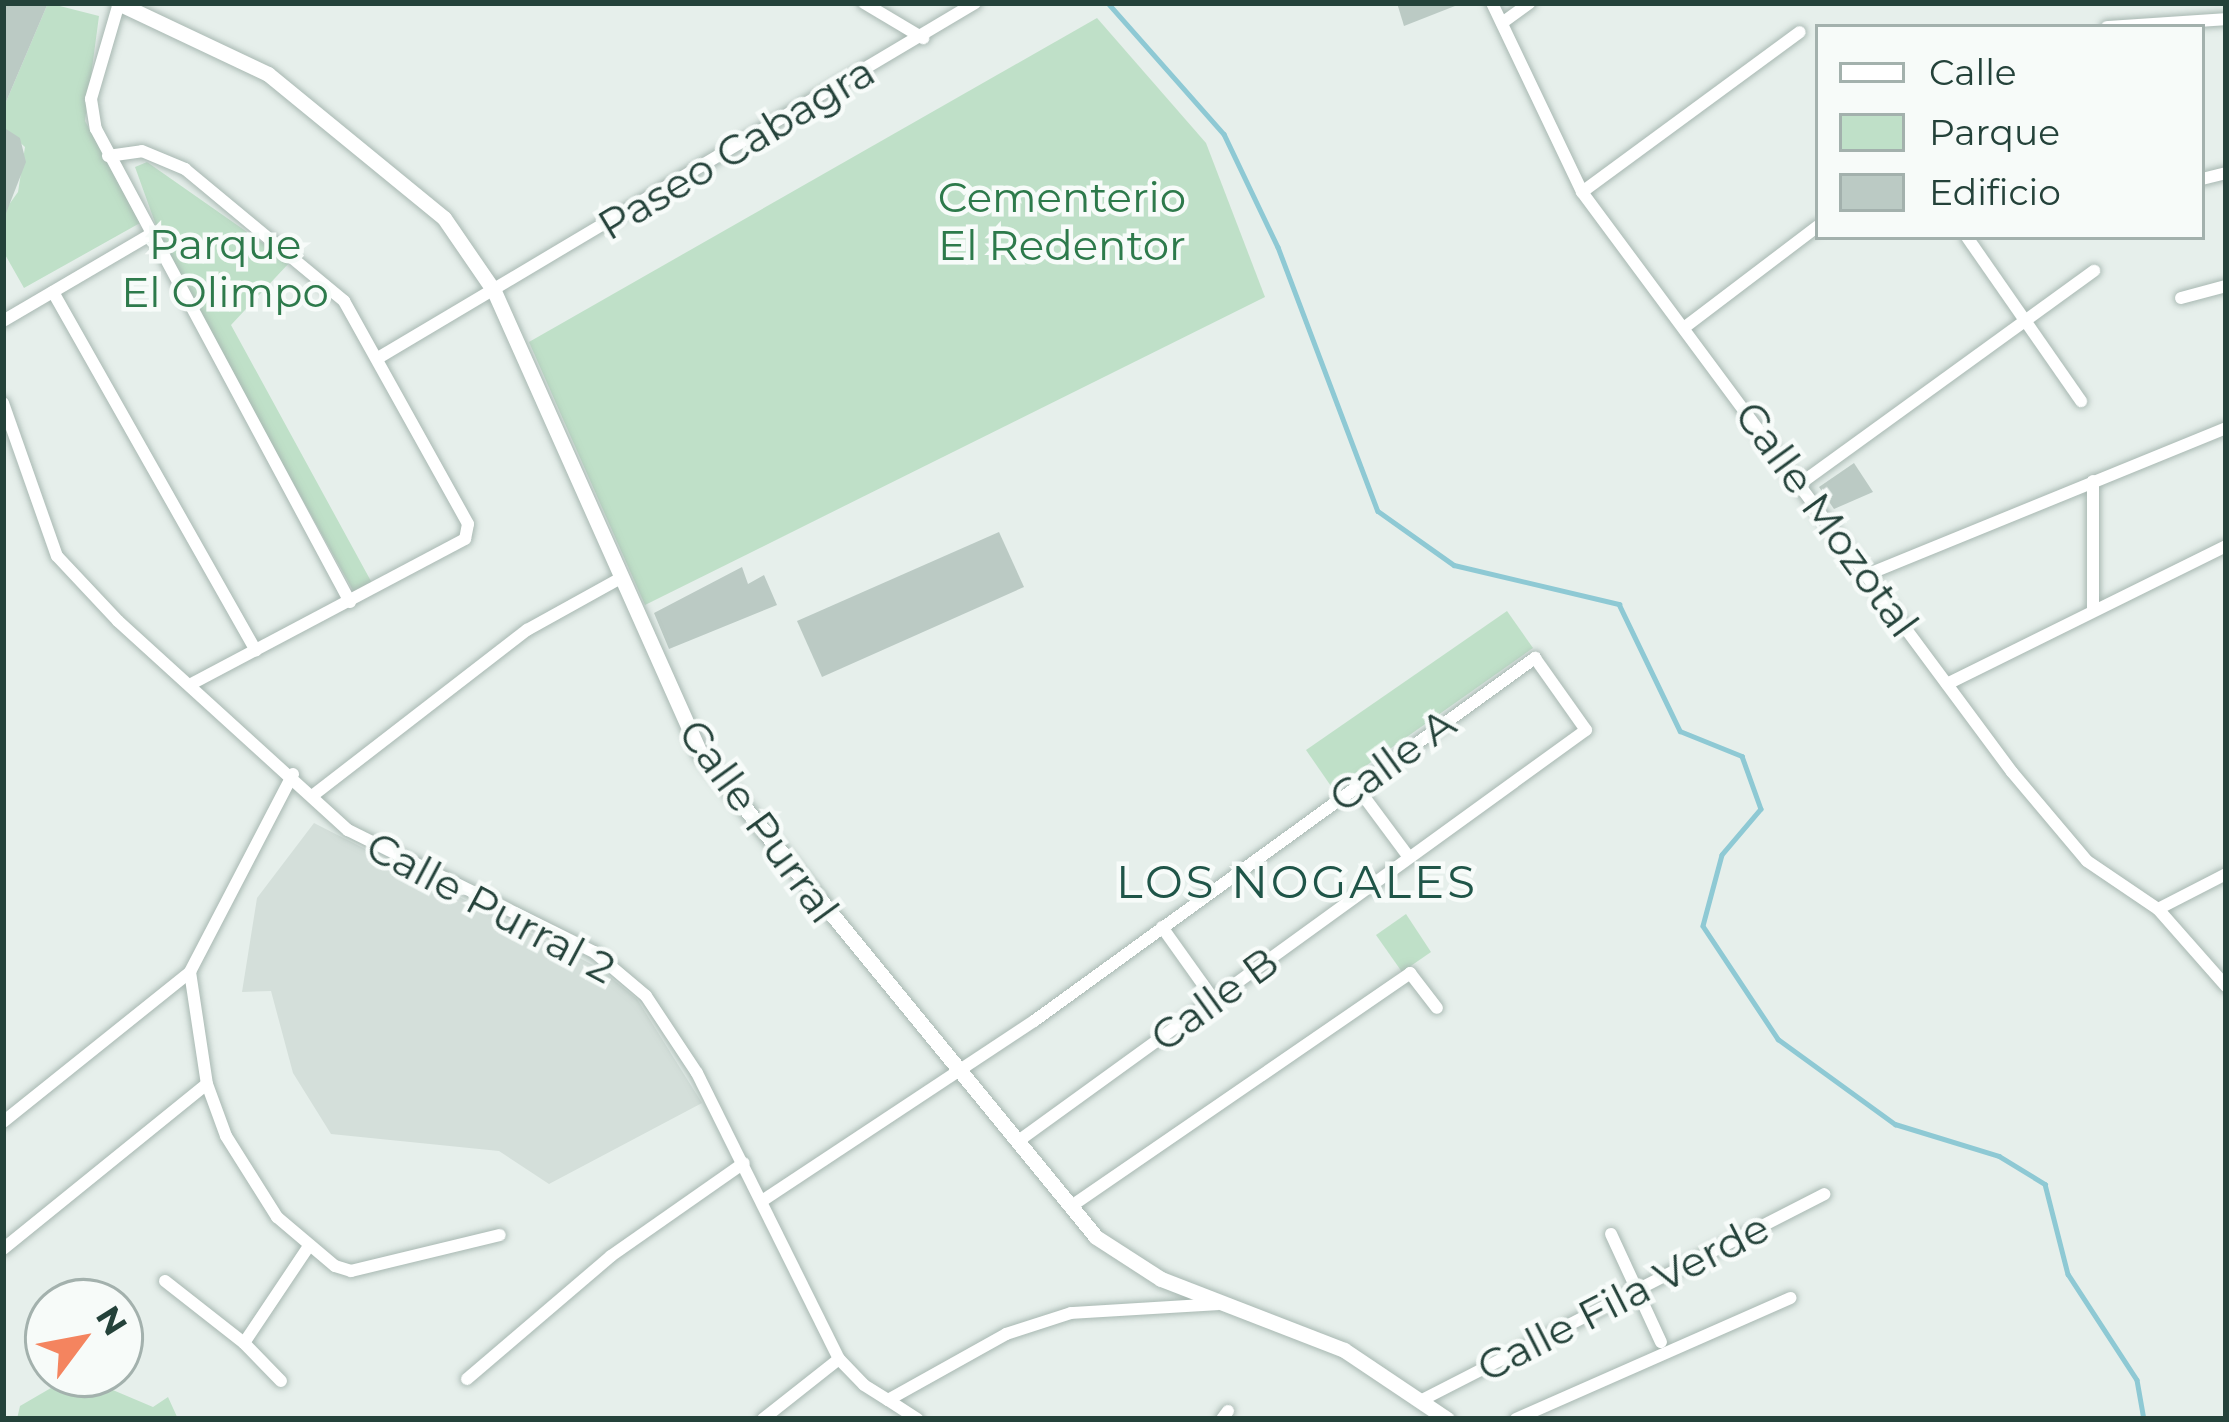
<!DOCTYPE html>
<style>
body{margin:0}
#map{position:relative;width:2229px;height:1422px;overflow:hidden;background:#e6efeb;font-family:Montserrat,sans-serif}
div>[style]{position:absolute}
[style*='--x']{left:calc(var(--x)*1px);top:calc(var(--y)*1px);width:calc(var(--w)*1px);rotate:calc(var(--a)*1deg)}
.built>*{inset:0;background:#d4dfda}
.green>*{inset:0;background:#bfe0c8}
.stream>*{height:4.5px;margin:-2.25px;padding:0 2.25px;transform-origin:2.25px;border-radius:2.25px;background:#8ec9d4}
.building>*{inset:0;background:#bbcac4}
.roads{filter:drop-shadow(0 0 3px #a8b8b2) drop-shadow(0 0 3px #a8b8b2)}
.minor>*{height:12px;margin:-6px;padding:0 6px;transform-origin:6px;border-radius:6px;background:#fff}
.tertiary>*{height:15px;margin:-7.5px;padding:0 7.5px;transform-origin:7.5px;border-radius:7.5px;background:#fff}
span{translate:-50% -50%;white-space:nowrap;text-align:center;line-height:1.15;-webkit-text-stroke:9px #f7fbf9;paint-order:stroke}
.street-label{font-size:42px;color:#24423a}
.park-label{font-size:42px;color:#2d7a4b}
.neighbourhood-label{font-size:45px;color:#1f5548;letter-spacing:3px}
.frame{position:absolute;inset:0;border:6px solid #24423a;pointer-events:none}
.legend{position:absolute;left:1815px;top:24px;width:390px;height:216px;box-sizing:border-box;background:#f7fbf9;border:3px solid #a3b1ad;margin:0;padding:15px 21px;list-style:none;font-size:36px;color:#24423a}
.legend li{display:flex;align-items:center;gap:24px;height:60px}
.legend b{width:60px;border:3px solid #a3b1ad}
.north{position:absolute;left:24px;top:1278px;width:120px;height:120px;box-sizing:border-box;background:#f7fbf9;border:3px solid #a3b1ad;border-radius:50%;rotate:58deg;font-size:33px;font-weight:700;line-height:48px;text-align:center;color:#24423a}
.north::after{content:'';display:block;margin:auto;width:42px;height:54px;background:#f4845f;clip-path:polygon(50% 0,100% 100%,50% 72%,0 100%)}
</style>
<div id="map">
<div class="built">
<i style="clip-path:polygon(314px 823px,599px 968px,637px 999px,702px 1103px,549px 1184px,499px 1151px,331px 1134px,293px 1073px,271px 991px,242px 992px,257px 898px)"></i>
</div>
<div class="green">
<i style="clip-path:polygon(48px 3px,99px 16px,85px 121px,140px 223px,24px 288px,3px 251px,3px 213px,18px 192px,25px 147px,3px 127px,3px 109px)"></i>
<i style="clip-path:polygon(1097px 18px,1206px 143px,1265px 297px,645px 605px,529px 342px)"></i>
<i style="clip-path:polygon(147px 162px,290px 262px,231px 325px,372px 583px,355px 594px,167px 256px,135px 167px)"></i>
<i style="clip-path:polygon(1507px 611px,1533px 648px,1333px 789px,1306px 750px)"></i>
<i style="clip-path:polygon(1406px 914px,1431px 952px,1402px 972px,1376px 935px)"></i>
<i style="clip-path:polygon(75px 1374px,153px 1407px,168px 1397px,178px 1419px,17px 1419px,20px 1406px)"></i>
</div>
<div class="stream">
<i style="--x:1108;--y:3;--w:175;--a:48.5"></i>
<i style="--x:1224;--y:134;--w:125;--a:64.5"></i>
<i style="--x:1278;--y:247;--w:282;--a:69.3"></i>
<i style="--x:1378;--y:511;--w:93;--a:35.4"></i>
<i style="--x:1454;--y:565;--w:170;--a:13.3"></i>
<i style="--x:1619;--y:604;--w:141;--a:64.3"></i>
<i style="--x:1680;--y:731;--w:67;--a:22"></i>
<i style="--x:1742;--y:756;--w:56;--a:70.3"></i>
<i style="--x:1761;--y:809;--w:60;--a:130.3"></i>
<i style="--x:1722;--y:855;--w:73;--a:105"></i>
<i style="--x:1703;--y:926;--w:136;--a:56.4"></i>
<i style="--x:1778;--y:1039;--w:145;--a:36"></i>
<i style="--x:1895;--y:1124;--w:109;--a:17.1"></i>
<i style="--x:1999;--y:1156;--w:54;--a:31.3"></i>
<i style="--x:2045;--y:1184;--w:93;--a:75.7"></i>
<i style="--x:2068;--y:1274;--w:126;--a:56.9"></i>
<i style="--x:2137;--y:1380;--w:40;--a:80"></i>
</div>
<div class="building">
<i style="clip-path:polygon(3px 3px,48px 3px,3px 109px)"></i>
<i style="clip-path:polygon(1397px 3px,1460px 3px,1460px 4px,1404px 26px)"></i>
<i style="clip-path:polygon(3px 127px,20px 138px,26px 162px,3px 221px)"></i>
<i style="clip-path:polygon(1854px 463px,1873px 492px,1834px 509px,1819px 487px)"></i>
<i style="clip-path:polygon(999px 532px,1024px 587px,822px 677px,797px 621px)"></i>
<i style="clip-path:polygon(742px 567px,748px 584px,764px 575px,777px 605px,669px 649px,654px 613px)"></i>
</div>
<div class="roads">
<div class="minor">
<i style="--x:119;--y:3;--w:100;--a:106.3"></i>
<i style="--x:91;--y:99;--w:30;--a:81"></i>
<i style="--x:96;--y:129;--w:537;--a:61.76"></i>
<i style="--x:864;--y:3;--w:69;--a:30.7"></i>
<i style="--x:1492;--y:3;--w:209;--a:64.5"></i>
<i style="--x:1582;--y:192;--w:722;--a:53.45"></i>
<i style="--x:2012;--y:772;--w:116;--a:49.9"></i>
<i style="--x:2087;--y:861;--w:86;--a:34.1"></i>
<i style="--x:2158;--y:909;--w:103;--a:48.6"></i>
<i style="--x:1502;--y:23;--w:34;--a:-36"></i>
<i style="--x:2107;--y:27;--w:119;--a:-3.8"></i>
<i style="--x:108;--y:156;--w:34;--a:-8"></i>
<i style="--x:142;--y:151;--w:47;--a:22.7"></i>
<i style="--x:185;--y:169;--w:207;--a:39.7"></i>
<i style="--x:344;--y:301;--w:255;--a:60.9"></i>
<i style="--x:468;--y:524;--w:15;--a:101"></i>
<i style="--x:465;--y:539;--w:308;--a:152.1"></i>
<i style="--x:2202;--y:179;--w:25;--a:-14"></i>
<i style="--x:1582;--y:192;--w:270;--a:-36.3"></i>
<i style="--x:1967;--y:237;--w:200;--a:55.2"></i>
<i style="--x:53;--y:292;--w:412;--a:60.5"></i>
<i style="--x:2181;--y:298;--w:47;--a:-14.9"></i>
<i style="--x:3;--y:321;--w:168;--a:-30.4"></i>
<i style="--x:1685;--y:327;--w:167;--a:-37.2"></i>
<i style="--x:378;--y:358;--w:695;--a:-30.74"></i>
<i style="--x:3;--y:403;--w:162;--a:70.6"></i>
<i style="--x:57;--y:556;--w:89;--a:46.8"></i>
<i style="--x:118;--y:621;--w:311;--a:42.3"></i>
<i style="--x:348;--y:830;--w:275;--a:26.4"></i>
<i style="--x:594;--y:952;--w:68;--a:40.2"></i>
<i style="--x:646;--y:996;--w:92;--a:56.5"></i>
<i style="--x:697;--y:1073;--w:319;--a:63.6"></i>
<i style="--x:839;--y:1359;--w:36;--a:46"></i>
<i style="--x:864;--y:1385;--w:28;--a:32"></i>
<i style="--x:888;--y:1400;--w:135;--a:-29.2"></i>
<i style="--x:1006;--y:1334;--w:68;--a:-17.9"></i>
<i style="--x:1071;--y:1313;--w:147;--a:-3.5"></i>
<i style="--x:2093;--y:481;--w:129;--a:90"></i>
<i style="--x:1801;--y:483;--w:362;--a:-35.9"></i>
<i style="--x:1871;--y:573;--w:383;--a:-22.2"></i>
<i style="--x:1947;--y:684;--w:311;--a:-26.3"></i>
<i style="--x:293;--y:774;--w:223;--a:117.5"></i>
<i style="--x:190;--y:972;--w:113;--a:81.4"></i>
<i style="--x:207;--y:1084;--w:55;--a:69.9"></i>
<i style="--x:226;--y:1136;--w:96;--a:57.8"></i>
<i style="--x:277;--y:1217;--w:76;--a:40.2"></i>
<i style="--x:335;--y:1266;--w:17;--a:17"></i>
<i style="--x:351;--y:1271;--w:153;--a:-13.6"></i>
<i style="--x:1356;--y:786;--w:87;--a:53.4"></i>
<i style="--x:312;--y:796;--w:272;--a:-37.7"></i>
<i style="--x:527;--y:630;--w:107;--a:-29"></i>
<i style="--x:2158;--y:909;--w:76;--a:-27.2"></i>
<i style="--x:1162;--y:927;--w:90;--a:54.5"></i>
<i style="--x:3;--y:1122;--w:240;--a:-38.7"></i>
<i style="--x:762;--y:1201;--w:326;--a:-33.5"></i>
<i style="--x:1034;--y:1021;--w:619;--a:-35.93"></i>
<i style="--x:1535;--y:658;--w:88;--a:54.7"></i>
<i style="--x:1586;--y:730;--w:702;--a:144.09"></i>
<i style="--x:1070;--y:1207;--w:413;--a:-34.5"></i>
<i style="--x:1410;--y:973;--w:44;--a:52.4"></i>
<i style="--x:1611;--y:1234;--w:119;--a:65.2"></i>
<i style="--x:3;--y:1249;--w:262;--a:-39"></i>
<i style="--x:165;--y:1281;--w:100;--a:38.1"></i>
<i style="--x:244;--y:1343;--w:117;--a:-56.2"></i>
<i style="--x:244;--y:1343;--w:53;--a:45.8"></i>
<i style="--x:467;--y:1379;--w:189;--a:-40.5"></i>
<i style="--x:611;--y:1256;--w:162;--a:-35"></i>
<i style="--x:888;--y:1400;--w:35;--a:33"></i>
<i style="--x:1422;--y:1400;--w:452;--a:-27.1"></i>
<i style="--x:763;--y:1419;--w:97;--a:-38.3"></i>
<i style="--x:1222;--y:1419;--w:10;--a:-53"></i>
<i style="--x:1516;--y:1419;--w:300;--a:-23.8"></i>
</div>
<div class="tertiary">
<i style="--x:118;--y:3;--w:166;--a:25.3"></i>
<i style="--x:268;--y:74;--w:227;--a:39.3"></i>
<i style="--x:444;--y:218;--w:88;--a:55.6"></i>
<i style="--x:494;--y:291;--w:506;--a:65.97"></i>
<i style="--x:700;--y:753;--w:625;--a:50.71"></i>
<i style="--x:1096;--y:1237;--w:77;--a:32.9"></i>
<i style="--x:1161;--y:1279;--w:196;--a:21.2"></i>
<i style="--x:1344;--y:1350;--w:124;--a:33.8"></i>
</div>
</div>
<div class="street-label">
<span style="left:736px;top:148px;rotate:-31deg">Paseo Cabagra</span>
<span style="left:1827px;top:519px;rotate:54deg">Calle Mozotal</span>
<span style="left:1392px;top:760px;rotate:-36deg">Calle A</span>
<span style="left:759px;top:821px;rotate:54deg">Calle Purral</span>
<span style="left:491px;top:907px;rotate:28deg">Calle Purral 2</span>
<span style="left:1214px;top:999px;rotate:-36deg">Calle B</span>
<span style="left:1623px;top:1297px;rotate:-27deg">Calle Fila Verde</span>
</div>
<div class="park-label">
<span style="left:1062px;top:221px">Cementerio<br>El Redentor</span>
<span style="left:225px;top:268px">Parque<br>El Olimpo</span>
</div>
<div class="neighbourhood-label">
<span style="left:1297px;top:882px">LOS NOGALES</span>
</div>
<div class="frame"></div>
<ul class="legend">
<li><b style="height:15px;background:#fff"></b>Calle</li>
<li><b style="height:33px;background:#bfe0c8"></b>Parque</li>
<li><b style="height:33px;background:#bbcac4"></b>Edificio</li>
</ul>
<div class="north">N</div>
</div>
